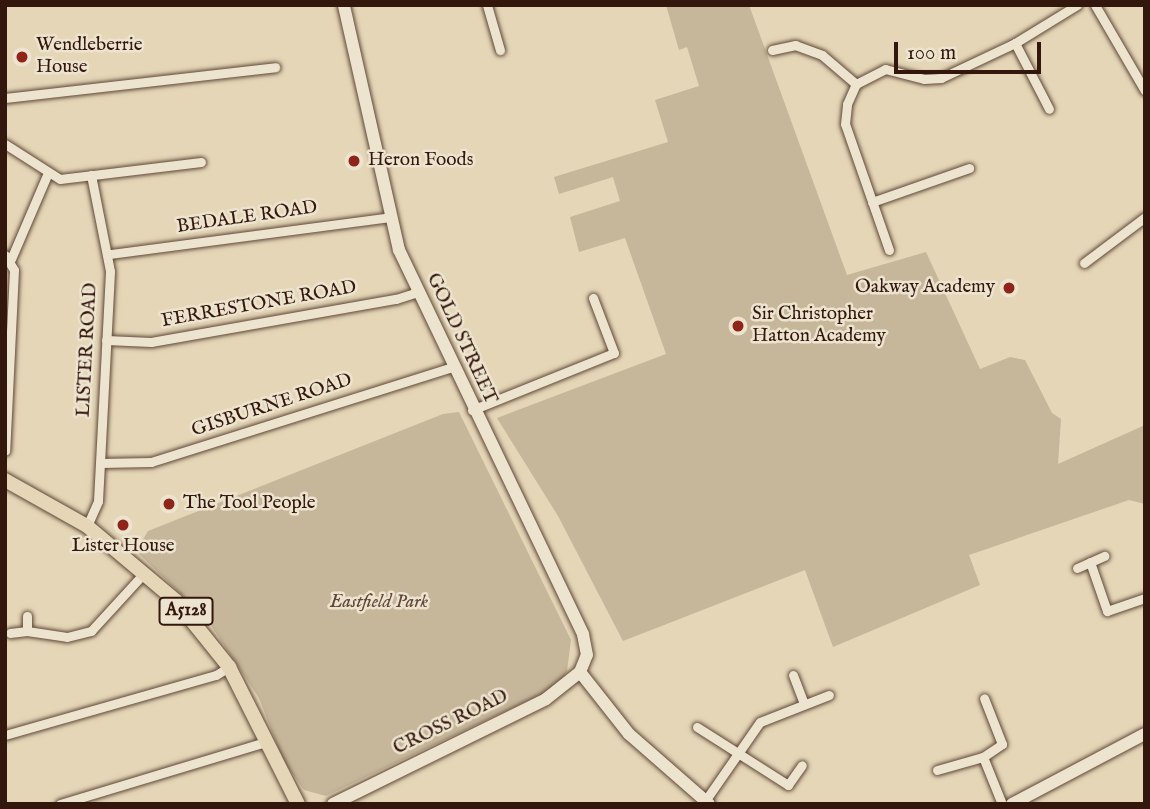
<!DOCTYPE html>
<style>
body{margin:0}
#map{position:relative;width:1150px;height:809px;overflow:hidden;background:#e4d6b7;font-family:"IM FELL English",serif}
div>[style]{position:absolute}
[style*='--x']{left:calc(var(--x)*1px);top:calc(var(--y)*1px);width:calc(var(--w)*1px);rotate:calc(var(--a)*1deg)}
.green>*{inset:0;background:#c6b69a}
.roads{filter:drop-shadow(0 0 2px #604737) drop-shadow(0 0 2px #604737)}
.street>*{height:9px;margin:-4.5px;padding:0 4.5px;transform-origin:4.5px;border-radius:4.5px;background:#ede4d0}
.secondary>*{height:12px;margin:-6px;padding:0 6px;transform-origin:6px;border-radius:6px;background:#ede4d0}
.primary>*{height:14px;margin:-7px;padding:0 7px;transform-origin:7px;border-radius:7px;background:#e4d6b7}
.dots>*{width:19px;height:19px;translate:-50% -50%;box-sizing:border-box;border:4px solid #ede4d0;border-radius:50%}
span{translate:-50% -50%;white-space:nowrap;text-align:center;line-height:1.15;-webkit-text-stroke:5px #ede4d0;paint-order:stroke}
.shield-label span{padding:2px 5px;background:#ede4d0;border:2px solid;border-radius:5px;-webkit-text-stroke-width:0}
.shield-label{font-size:18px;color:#34170c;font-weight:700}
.poi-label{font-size:19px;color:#34170c}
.left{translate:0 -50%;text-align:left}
.right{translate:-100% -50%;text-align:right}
.street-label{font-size:19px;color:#34170c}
.park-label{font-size:19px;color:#604737;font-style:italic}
.frame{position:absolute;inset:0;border:7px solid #34170c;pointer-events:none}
.scale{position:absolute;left:894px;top:42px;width:147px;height:32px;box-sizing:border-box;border:4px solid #34170c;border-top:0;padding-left:9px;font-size:21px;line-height:24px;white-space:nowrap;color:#34170c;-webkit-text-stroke:5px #ede4d0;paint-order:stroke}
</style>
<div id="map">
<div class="green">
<i style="clip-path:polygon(666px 5px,749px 5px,847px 275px,926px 252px,980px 369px,1010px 357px,1025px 360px,1052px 413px,1061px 419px,1058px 464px,1145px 425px,1145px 504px,1129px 500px,969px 555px,980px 585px,833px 647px,805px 570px,623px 641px,558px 516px,497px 418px,666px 354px,625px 238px,579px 252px,570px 217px,620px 201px,613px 177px,559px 194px,554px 177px,668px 142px,655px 100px,699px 86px,687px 47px,679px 50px)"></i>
<i style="clip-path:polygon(459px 412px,571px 640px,567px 671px,558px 686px,326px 796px,304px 790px,283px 760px,259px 698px,206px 618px,136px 551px,148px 531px,443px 414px)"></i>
</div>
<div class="roads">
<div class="street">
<i style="--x:487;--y:5;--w:47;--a:73.9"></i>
<i style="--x:1095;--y:5;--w:99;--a:59.8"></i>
<i style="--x:1015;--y:43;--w:74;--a:62.7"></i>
<i style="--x:772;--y:50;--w:24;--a:-12"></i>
<i style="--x:795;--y:45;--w:29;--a:20"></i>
<i style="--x:822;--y:55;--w:45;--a:40.5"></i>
<i style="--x:5;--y:98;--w:272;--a:-6.5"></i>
<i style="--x:5;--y:144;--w:65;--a:32.5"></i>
<i style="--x:60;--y:179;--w:142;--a:-6.9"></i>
<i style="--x:872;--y:202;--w:103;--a:-19.3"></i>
<i style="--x:889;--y:250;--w:133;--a:-109.2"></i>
<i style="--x:845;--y:124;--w:20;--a:-84"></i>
<i style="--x:847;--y:104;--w:22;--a:-66"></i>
<i style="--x:856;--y:84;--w:33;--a:-27"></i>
<i style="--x:885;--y:69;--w:40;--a:14.4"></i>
<i style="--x:924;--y:79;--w:17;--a:-3"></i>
<i style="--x:941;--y:78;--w:82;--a:-25.3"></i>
<i style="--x:1015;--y:43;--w:73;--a:-31.5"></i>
<i style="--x:110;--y:254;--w:282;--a:-7.5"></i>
<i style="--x:5;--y:255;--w:17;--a:59"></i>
<i style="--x:14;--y:270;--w:181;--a:92.8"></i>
<i style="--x:11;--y:259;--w:91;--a:-66.8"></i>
<i style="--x:1084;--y:263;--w:76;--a:-37"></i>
<i style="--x:106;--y:340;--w:45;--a:2.5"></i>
<i style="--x:151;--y:342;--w:249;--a:-10"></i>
<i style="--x:396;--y:299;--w:22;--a:-18"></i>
<i style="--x:472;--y:410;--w:153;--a:-21.9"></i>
<i style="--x:614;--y:353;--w:59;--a:-110.9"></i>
<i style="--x:100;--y:463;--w:51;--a:-1.1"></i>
<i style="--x:151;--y:462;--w:316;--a:-17.5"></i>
<i style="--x:87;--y:526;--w:27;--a:-66"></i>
<i style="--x:98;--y:501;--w:230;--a:-87"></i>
<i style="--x:110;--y:271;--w:98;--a:-101.2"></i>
<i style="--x:1090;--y:562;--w:52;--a:70.9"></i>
<i style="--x:1107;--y:611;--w:40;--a:-18.9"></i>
<i style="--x:1077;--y:568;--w:30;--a:-24"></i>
<i style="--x:27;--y:631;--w:15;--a:-90"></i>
<i style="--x:10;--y:633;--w:17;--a:-7"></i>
<i style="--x:27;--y:631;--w:40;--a:8.5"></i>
<i style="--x:67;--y:637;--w:25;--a:-14"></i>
<i style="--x:91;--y:631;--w:80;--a:-47.5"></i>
<i style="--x:793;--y:675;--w:30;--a:69"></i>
<i style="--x:697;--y:727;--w:108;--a:32.5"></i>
<i style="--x:788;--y:785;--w:24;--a:-55"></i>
<i style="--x:5;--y:735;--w:219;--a:-15.9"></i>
<i style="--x:216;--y:675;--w:15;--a:-32"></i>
<i style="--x:983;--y:757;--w:51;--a:68"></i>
<i style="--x:937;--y:770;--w:48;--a:-15.8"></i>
<i style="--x:983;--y:757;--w:23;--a:-34"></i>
<i style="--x:1002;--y:744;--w:49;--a:-111.4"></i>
<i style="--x:705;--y:801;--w:96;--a:-55.2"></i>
<i style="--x:760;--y:722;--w:74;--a:-21.4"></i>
<i style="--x:60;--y:804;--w:215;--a:-16.8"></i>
</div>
<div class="secondary">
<i style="--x:580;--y:672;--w:79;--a:51.7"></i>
<i style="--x:629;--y:734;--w:106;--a:41.2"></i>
<i style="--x:333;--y:804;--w:237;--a:-26.2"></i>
<i style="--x:546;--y:699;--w:43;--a:-38.5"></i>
<i style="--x:580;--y:672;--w:18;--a:-68"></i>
<i style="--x:587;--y:655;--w:21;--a:-101"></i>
<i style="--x:583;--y:634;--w:426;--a:-115.6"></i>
<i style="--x:399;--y:250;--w:251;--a:-102.7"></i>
<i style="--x:1012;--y:804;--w:150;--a:-27.8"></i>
</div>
<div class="primary">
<i style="--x:5;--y:480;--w:94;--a:29.3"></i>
<i style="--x:87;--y:526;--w:116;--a:40.1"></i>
<i style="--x:176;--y:601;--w:85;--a:51.2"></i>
<i style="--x:229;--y:667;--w:153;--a:63.3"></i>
</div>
</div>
<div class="dots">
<i style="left:22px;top:57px;background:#8f2418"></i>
<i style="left:354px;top:161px;background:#8f2418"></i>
<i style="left:1009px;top:288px;background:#8f2418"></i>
<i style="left:738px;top:326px;background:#8f2418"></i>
<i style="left:169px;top:504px;background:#8f2418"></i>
<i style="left:123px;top:525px;background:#8f2418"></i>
</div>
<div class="shield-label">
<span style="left:186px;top:611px">A5128</span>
</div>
<div class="poi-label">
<span class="left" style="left:36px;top:57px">Wendleberrie<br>House</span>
<span class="left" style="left:368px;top:161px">Heron Foods</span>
<span class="right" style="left:995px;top:288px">Oakway Academy</span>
<span class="left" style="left:752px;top:326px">Sir Christopher<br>Hatton Academy</span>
<span class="left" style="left:183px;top:504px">The Tool People</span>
<span style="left:123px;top:547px">Lister House</span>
</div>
<div class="street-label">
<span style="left:247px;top:218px;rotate:-8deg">BEDALE ROAD</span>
<span style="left:259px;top:305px;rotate:-10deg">FERRESTONE ROAD</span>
<span style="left:461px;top:339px;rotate:65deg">GOLD STREET</span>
<span style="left:88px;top:350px;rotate:-87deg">LISTER ROAD</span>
<span style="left:272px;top:406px;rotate:-18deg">GISBURNE ROAD</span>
<span style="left:451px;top:723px;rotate:-26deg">CROSS ROAD</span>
</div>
<div class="park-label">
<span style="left:379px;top:603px">Eastfield Park</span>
</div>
<div class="frame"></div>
<div class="scale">100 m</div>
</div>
